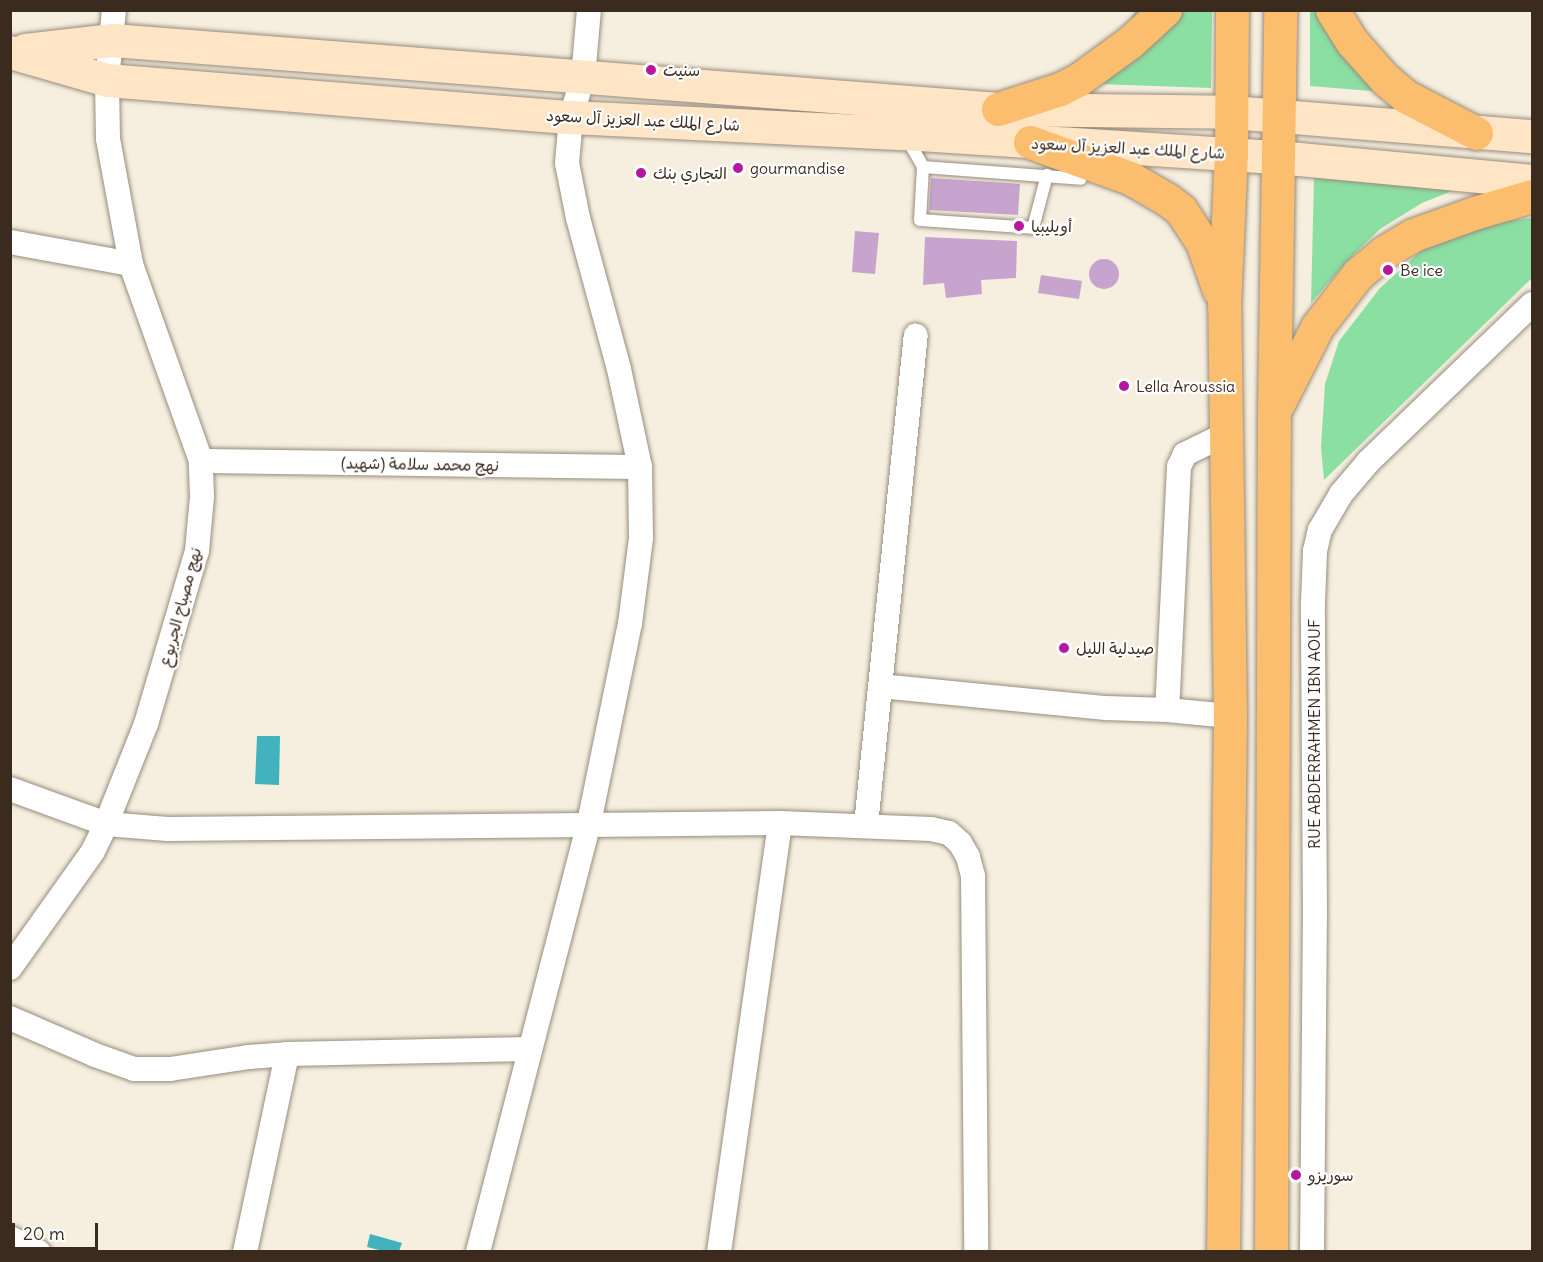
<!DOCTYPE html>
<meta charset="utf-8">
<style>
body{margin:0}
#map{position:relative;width:1543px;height:1262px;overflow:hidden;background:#f6efdf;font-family:Delius,"Playpen Sans Arabic",sans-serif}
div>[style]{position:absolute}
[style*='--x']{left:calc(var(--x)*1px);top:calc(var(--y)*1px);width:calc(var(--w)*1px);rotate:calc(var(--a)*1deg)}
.green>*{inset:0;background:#8bdfa2}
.water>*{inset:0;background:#42b2bc}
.building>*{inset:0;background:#c6a4ce}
.round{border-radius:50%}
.roads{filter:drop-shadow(0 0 2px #988c7e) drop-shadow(0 0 2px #988c7e)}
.lane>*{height:12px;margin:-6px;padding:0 6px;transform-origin:6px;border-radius:6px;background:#fff}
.street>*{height:24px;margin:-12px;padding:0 12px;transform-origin:12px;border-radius:12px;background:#fff}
.secondary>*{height:33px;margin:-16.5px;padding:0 16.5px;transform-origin:16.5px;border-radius:16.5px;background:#fde5c5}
.highway>*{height:33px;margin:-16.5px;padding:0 16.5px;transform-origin:16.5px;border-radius:16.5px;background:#fbbd6e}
.dots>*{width:16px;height:16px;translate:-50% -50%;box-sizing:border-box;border:3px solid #fff;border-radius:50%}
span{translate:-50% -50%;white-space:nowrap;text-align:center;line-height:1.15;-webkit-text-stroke:4.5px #fff;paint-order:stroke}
.poi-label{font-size:16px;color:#3b2a1e}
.left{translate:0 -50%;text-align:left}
.street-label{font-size:16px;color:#3b2a1e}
.frame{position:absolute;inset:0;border:12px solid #3b2a1e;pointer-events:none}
.scale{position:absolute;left:12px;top:1223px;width:86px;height:27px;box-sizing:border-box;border:3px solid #3b2a1e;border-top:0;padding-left:8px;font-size:18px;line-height:21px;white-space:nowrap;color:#3b2a1e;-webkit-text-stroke:4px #fff;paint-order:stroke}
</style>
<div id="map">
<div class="green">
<i style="clip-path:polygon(1135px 11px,1212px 11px,1211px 88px,1097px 84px)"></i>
<i style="clip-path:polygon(1310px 11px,1322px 11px,1395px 93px,1310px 86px)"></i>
<i style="clip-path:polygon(1314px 178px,1462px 187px,1422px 203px,1380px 229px,1347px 261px,1311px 303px)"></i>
<i style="clip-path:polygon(1532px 218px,1532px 278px,1324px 480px,1321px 447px,1325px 384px,1339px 341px,1380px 288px,1422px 250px,1487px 223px)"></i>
</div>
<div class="water">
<i style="clip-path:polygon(257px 736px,280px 736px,279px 785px,255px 784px)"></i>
<i style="clip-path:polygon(370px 1234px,402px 1243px,399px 1251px,383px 1251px,367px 1247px)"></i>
</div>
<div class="building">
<i style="clip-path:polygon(931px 178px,1020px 184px,1018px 215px,929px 210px)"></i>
<i style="clip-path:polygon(855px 231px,879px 233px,875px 274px,852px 272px)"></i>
<i style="clip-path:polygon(925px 237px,1017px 241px,1016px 278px,981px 280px,982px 294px,946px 298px,944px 283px,923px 285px)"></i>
<i class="round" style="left:1089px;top:259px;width:30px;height:30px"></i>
<i style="clip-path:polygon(1041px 275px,1082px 281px,1079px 299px,1038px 293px)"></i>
</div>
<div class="roads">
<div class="lane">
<i style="--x:906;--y:137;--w:34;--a:60"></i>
<i style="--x:923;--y:167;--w:158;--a:4.3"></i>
<i style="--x:923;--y:167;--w:53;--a:93.2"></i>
<i style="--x:920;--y:220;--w:113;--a:4"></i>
<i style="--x:1033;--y:228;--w:55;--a:-75.2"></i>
</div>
<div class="street">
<i style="--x:10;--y:242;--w:123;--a:10.3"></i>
<i style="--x:1226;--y:434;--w:46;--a:154"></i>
<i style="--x:1185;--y:454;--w:14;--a:115"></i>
<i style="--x:1179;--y:467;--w:243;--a:92.8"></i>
<i style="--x:1167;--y:710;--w:63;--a:5.4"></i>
<i style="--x:201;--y:461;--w:439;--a:0.8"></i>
<i style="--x:880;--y:686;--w:227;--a:5.6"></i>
<i style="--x:1106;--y:708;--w:61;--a:1.9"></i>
<i style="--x:10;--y:789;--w:102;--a:20"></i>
<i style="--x:106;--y:824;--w:62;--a:4.6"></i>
<i style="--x:168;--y:829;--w:612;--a:-0.56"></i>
<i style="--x:780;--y:823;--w:151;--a:2.3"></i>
<i style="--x:931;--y:829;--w:18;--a:13"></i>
<i style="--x:949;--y:833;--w:15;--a:42"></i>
<i style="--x:960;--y:843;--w:16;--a:60"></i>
<i style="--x:968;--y:857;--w:20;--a:75"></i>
<i style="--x:973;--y:876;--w:376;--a:89.5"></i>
<i style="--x:866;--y:825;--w:492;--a:-84.2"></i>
<i style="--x:10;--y:968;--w:143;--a:-54.6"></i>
<i style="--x:93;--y:851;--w:30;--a:-64"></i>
<i style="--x:106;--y:824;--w:108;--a:-68.2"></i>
<i style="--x:146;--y:724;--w:180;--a:-73.6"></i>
<i style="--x:197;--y:551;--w:54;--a:-84.7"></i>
<i style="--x:202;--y:497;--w:36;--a:-92"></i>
<i style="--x:201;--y:461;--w:209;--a:-109.6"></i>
<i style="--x:131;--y:264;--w:127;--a:-100.4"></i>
<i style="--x:108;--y:139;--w:59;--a:-91"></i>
<i style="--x:107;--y:80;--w:70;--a:-84.3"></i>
<i style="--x:10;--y:1018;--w:93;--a:23.5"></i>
<i style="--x:95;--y:1055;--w:41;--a:19.7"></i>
<i style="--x:134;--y:1069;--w:36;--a:0"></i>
<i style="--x:170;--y:1069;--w:79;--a:-8.7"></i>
<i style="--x:248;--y:1057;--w:39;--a:-4"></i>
<i style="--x:287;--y:1054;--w:242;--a:-1.2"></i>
<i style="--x:10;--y:1238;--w:32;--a:26"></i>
<i style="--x:245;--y:1252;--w:202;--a:-78"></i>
<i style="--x:478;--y:1252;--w:443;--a:-75.5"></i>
<i style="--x:589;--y:823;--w:203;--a:-78.4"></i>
<i style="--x:630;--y:624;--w:87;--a:-82.7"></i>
<i style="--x:641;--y:538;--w:71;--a:-90.8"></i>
<i style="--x:640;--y:467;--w:100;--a:-102.1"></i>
<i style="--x:619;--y:369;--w:156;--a:-105.2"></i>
<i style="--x:578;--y:218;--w:56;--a:-101.3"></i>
<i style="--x:567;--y:163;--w:46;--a:-85"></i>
<i style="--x:571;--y:117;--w:42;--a:-73.3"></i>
<i style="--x:583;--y:77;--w:67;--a:-84.9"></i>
<i style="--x:719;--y:1252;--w:433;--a:-81.9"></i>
<i style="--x:1312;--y:1252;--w:337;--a:-89.5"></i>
<i style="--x:1315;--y:915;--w:312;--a:-90.4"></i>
<i style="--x:1313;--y:603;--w:52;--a:-87.8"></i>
<i style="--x:1315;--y:551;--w:22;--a:-77"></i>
<i style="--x:1320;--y:530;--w:42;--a:-59.7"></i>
<i style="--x:1341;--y:494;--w:42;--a:-49.8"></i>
<i style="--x:1368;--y:462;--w:228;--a:-43.9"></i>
</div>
<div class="secondary">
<i style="--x:25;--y:50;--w:88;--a:-6.6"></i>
<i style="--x:112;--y:40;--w:889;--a:4.45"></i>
<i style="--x:998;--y:109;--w:233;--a:0.7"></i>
<i style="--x:1231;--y:112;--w:302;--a:4.6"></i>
<i style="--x:10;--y:52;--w:101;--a:16.1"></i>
<i style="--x:107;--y:80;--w:465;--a:4.6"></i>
<i style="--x:571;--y:117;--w:333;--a:2.8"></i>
<i style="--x:904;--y:133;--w:375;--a:3.7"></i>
<i style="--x:1278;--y:157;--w:255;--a:5.4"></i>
</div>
<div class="highway">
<i style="--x:1332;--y:10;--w:39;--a:58"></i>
<i style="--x:1353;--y:43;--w:48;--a:48.4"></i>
<i style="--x:1385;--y:79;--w:26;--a:40"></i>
<i style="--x:1405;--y:96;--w:80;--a:27.5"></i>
<i style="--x:998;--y:109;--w:65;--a:-17.9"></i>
<i style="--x:1060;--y:89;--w:20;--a:-27"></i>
<i style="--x:1078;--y:80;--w:63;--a:-36"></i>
<i style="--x:1129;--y:43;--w:49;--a:-42.5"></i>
<i style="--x:1030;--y:142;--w:106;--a:19.8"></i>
<i style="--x:1130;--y:178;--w:44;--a:30.1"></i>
<i style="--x:1168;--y:200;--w:16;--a:38"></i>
<i style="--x:1181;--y:210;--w:38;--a:57"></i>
<i style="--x:1202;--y:242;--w:51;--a:70.5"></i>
<i style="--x:1278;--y:404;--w:86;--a:-63.1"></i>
<i style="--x:1317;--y:327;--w:67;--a:-52.3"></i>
<i style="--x:1358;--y:274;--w:33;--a:-40"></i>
<i style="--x:1383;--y:253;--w:35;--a:-31"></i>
<i style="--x:1413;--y:235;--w:65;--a:-19.8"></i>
<i style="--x:1474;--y:213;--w:60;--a:-16.3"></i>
<i style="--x:1223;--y:1252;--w:536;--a:-89.25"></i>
<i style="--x:1230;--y:716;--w:410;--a:-90.8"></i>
<i style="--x:1224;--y:306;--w:152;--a:-87.4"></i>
<i style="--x:1231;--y:154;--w:144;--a:-89.6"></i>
<i style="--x:1271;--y:1252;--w:841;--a:-89.8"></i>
<i style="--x:1274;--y:411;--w:401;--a:-89.1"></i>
</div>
</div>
<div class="dots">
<i style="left:651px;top:70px;background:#b5179e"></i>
<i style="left:738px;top:168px;background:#b5179e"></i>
<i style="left:641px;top:173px;background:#b5179e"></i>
<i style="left:1019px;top:226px;background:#b5179e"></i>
<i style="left:1388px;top:270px;background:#b5179e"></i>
<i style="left:1124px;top:386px;background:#b5179e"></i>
<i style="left:1064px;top:648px;background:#b5179e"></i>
<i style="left:1296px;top:1175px;background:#b5179e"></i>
</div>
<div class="poi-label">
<span class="left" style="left:663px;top:70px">سنيت</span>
<span class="left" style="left:750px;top:168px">gourmandise</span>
<span class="left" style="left:653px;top:173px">التجاري بنك</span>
<span class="left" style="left:1031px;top:226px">أويليبيا</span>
<span class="left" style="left:1400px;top:270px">Be ice</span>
<span class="left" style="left:1136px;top:386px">Lella Aroussia</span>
<span class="left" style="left:1076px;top:648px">صيدلية الليل</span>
<span class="left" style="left:1308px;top:1175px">سوريزو</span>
</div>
<div class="street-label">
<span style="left:643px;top:120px;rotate:3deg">شارع الملك عبد العزيز آل سعود</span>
<span style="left:1128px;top:148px;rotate:3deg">شارع الملك عبد العزيز آل سعود</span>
<span style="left:420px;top:464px;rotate:1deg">نهج محمد سلامة (شهيد)</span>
<span style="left:180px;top:607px;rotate:-75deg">نهج مصباح الجربوع</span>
<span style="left:1314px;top:734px;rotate:-90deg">RUE ABDERRAHMEN IBN AOUF</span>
</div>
<div class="frame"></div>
<div class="scale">20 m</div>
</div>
